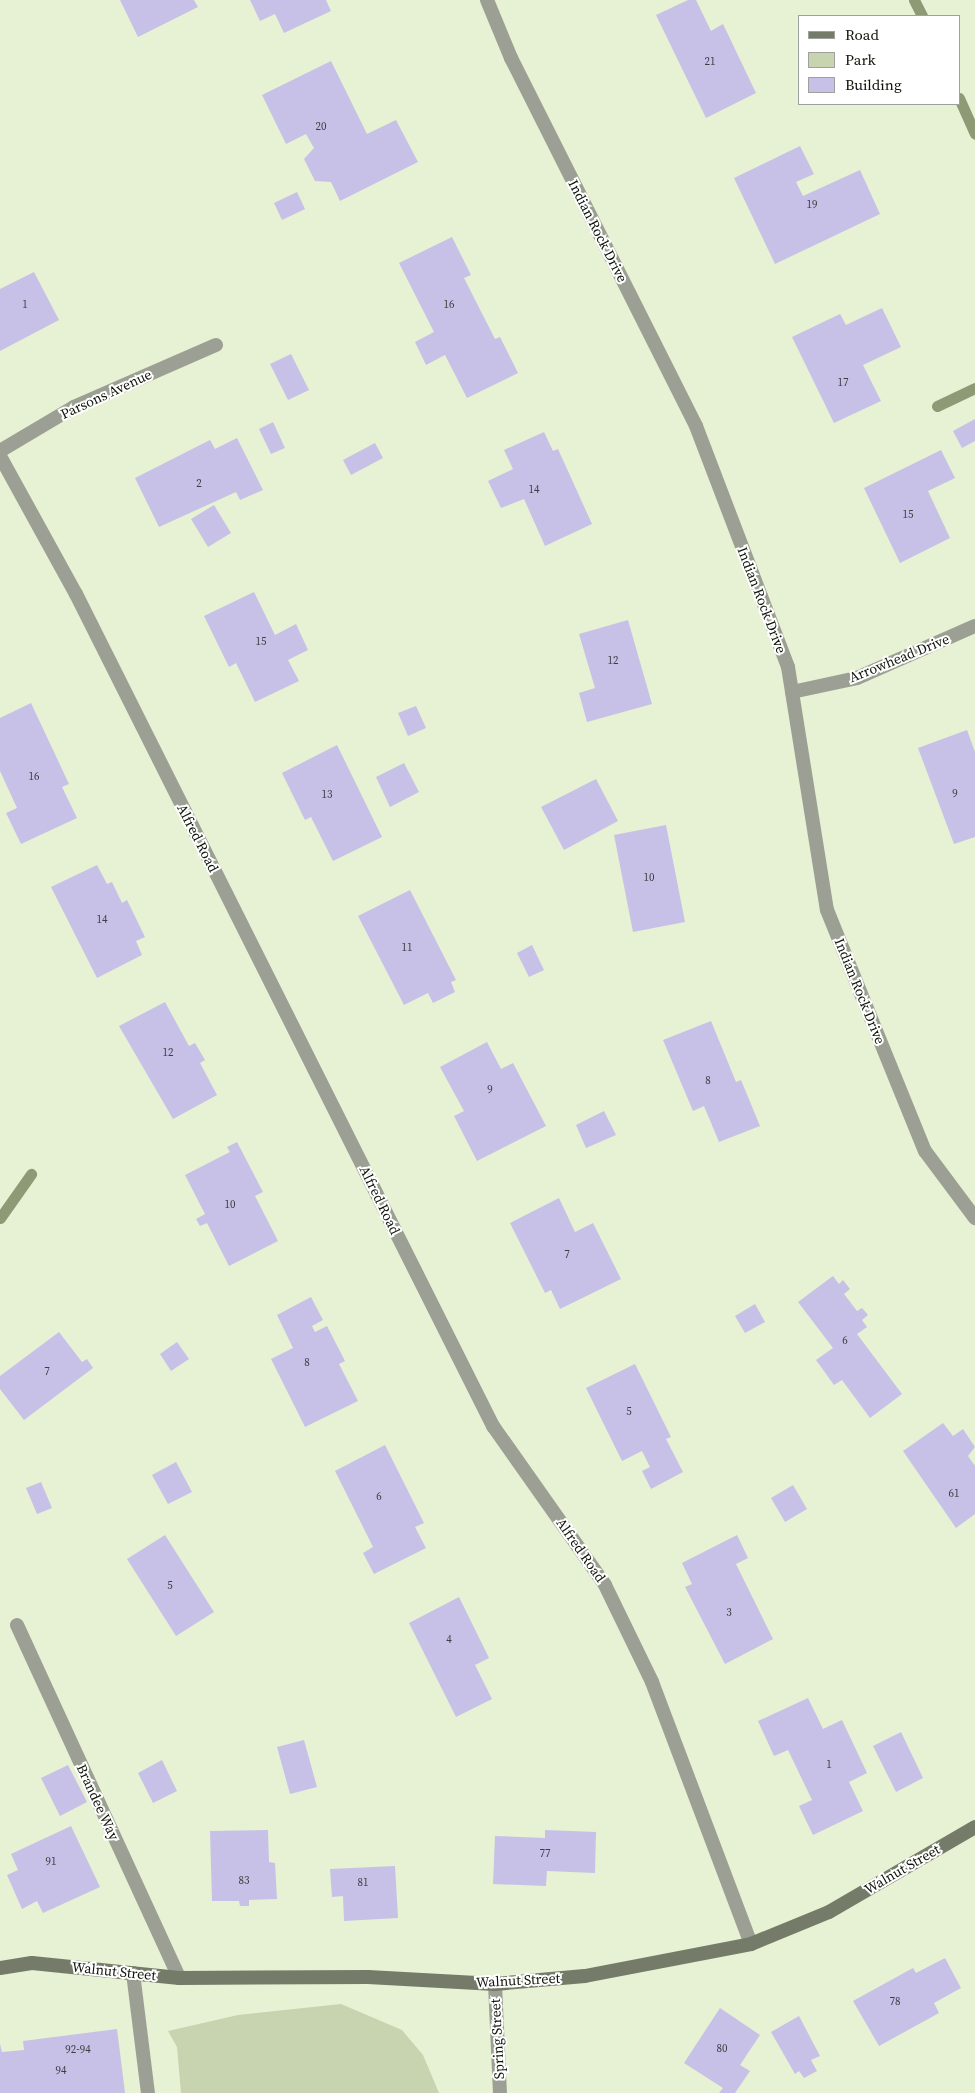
<!DOCTYPE html>
<style>
body{margin:0}
#map{position:relative;width:975px;height:2093px;overflow:hidden;background:#e7f1d4;font-family:"Source Serif 4",serif}
div>[style]{position:absolute}
[style*='--x']{left:calc(var(--x)*1px);top:calc(var(--y)*1px);width:calc(var(--w)*1px);rotate:calc(var(--a)*1deg)}
.green>*{inset:0;background:#c8d4b0}
.stream>*{height:11px;margin:-5.5px;padding:0 5.5px;transform-origin:5.5px;border-radius:5.5px;background:#8e9a75}
.building>*{inset:0;background:#c7c1e8}
.service>*{height:14px;margin:-7px;padding:0 7px;transform-origin:7px;border-radius:7px;background:#9ca094}
.minor>*{height:14px;margin:-7px;padding:0 7px;transform-origin:7px;border-radius:7px;background:#9ca094}
.secondary>*{height:14px;margin:-7px;padding:0 7px;transform-origin:7px;border-radius:7px;background:#757b69}
span{translate:-50% -50%;white-space:nowrap;text-align:center;line-height:1.15;-webkit-text-stroke:4px #fff;paint-order:stroke}
.number-label{font-size:11px;color:#3d3e40}
.number-label span{-webkit-text-stroke-width:0}
.street-label{font-size:14px;color:#0f1308}
.legend{position:absolute;left:798px;top:15px;width:162px;height:90px;box-sizing:border-box;background:#fff;border:1px solid #9fa19c;margin:0;padding:6px 9px;list-style:none;font-size:15px;color:#0f1308}
.legend li{display:flex;align-items:center;gap:10px;height:25px}
.legend b{width:25px;border:1px solid #9fa19c}
</style>
<div id="map">
<div class="green">
<i style="clip-path:polygon(341px 2004px,402px 2030px,423px 2055px,439px 2093px,181px 2093px,177px 2047px,168px 2031px,238px 2015px)"></i>
</div>
<div class="stream">
<i style="--x:914;--y:0;--w:18;--a:63"></i>
<i style="--x:959;--y:98;--w:39;--a:66"></i>
<i style="--x:937;--y:406;--w:42;--a:-25.3"></i>
<i style="--x:0;--y:1218;--w:54;--a:-54.8"></i>
</div>
<div class="building">
<i style="clip-path:polygon(120px 0,194px 0,198px 7px,138px 37px)"></i>
<i style="clip-path:polygon(250px 0,326px 0,331px 11px,284px 33px,275px 14px,260px 21px)"></i>
<i style="clip-path:polygon(688px 0,696px 0,711px 31px,723px 24px,756px 93px,706px 118px,656px 15px)"></i>
<i style="clip-path:polygon(331px 61px,367px 134px,396px 120px,418px 162px,340px 201px,331px 182px,315px 181px,304px 159px,314px 148px,306px 134px,286px 144px,262px 95px)"></i>
<i style="clip-path:polygon(800px 146px,814px 174px,796px 182px,803px 196px,860px 170px,880px 214px,775px 264px,734px 178px)"></i>
<i style="clip-path:polygon(297px 192px,305px 209px,282px 220px,274px 203px)"></i>
<i style="clip-path:polygon(452px 237px,471px 275px,464px 278px,495px 339px,500px 337px,518px 373px,467px 398px,445px 355px,426px 365px,415px 342px,434px 332px,399px 263px)"></i>
<i style="clip-path:polygon(34px 272px,59px 320px,0 351px,0 289px)"></i>
<i style="clip-path:polygon(882px 308px,901px 347px,863px 365px,881px 401px,834px 423px,792px 337px,840px 314px,846px 325px)"></i>
<i style="clip-path:polygon(291px 354px,309px 390px,288px 400px,270px 364px)"></i>
<i style="clip-path:polygon(975px 419px,975px 441px,962px 448px,953px 431px)"></i>
<i style="clip-path:polygon(273px 422px,285px 448px,271px 454px,259px 429px)"></i>
<i style="clip-path:polygon(544px 432px,553px 451px,558px 449px,592px 524px,545px 546px,524px 499px,501px 508px,488px 481px,513px 469px,504px 450px)"></i>
<i style="clip-path:polygon(237px 438px,263px 490px,240px 500px,236px 492px,159px 527px,135px 478px,210px 440px,215px 449px)"></i>
<i style="clip-path:polygon(375px 443px,383px 458px,351px 475px,343px 460px)"></i>
<i style="clip-path:polygon(941px 450px,955px 478px,928px 491px,950px 538px,900px 563px,864px 488px)"></i>
<i style="clip-path:polygon(214px 505px,231px 533px,208px 547px,191px 519px)"></i>
<i style="clip-path:polygon(254px 592px,275px 635px,296px 624px,308px 650px,288px 660px,299px 681px,255px 702px,236px 663px,229px 667px,204px 616px)"></i>
<i style="clip-path:polygon(628px 620px,652px 704px,587px 722px,579px 693px,595px 688px,579px 634px)"></i>
<i style="clip-path:polygon(31px 703px,69px 784px,62px 787px,77px 818px,21px 844px,6px 813px,17px 808px,0 771px,0 718px)"></i>
<i style="clip-path:polygon(416px 706px,426px 728px,408px 736px,398px 713px)"></i>
<i style="clip-path:polygon(967px 730px,975px 752px,975px 837px,954px 844px,918px 748px)"></i>
<i style="clip-path:polygon(337px 745px,382px 837px,333px 861px,311px 817px,305px 820px,282px 773px)"></i>
<i style="clip-path:polygon(404px 763px,419px 792px,390px 807px,376px 777px)"></i>
<i style="clip-path:polygon(596px 779px,618px 821px,564px 850px,541px 807px)"></i>
<i style="clip-path:polygon(666px 825px,685px 922px,633px 932px,614px 835px)"></i>
<i style="clip-path:polygon(97px 865px,107px 884px,112px 882px,122px 903px,127px 900px,145px 937px,136px 941px,142px 955px,97px 978px,51px 887px)"></i>
<i style="clip-path:polygon(410px 890px,456px 980px,451px 982px,455px 992px,433px 1003px,428px 993px,404px 1005px,358px 916px)"></i>
<i style="clip-path:polygon(532px 945px,544px 970px,529px 977px,517px 953px)"></i>
<i style="clip-path:polygon(165px 1002px,189px 1046px,195px 1043px,205px 1060px,200px 1063px,217px 1095px,173px 1119px,119px 1026px)"></i>
<i style="clip-path:polygon(711px 1021px,736px 1082px,741px 1080px,760px 1126px,719px 1142px,704px 1106px,693px 1111px,663px 1040px)"></i>
<i style="clip-path:polygon(487px 1042px,501px 1069px,513px 1063px,546px 1126px,477px 1161px,454px 1116px,464px 1111px,440px 1067px)"></i>
<i style="clip-path:polygon(604px 1111px,616px 1135px,586px 1148px,576px 1125px)"></i>
<i style="clip-path:polygon(237px 1142px,263px 1192px,255px 1196px,278px 1241px,229px 1266px,207px 1223px,200px 1226px,196px 1219px,205px 1214px,185px 1175px,230px 1152px,227px 1147px)"></i>
<i style="clip-path:polygon(559px 1198px,575px 1232px,593px 1223px,621px 1279px,560px 1309px,551px 1290px,545px 1293px,510px 1223px)"></i>
<i style="clip-path:polygon(833px 1276px,839px 1284px,843px 1280px,850px 1289px,844px 1294px,857px 1311px,862px 1308px,868px 1315px,862px 1320px,867px 1327px,857px 1334px,902px 1394px,870px 1418px,842px 1380px,834px 1385px,816px 1360px,833px 1348px,798px 1302px)"></i>
<i style="clip-path:polygon(311px 1297px,323px 1320px,312px 1326px,315px 1332px,327px 1326px,345px 1361px,339px 1364px,358px 1401px,305px 1427px,271px 1359px,293px 1348px,277px 1315px)"></i>
<i style="clip-path:polygon(755px 1304px,765px 1322px,745px 1333px,735px 1316px)"></i>
<i style="clip-path:polygon(59px 1332px,82px 1362px,87px 1359px,93px 1368px,24px 1420px,0 1389px,0 1376px)"></i>
<i style="clip-path:polygon(177px 1342px,189px 1359px,171px 1371px,160px 1354px)"></i>
<i style="clip-path:polygon(635px 1364px,671px 1437px,666px 1439px,683px 1472px,651px 1489px,642px 1471px,650px 1467px,642px 1451px,622px 1461px,586px 1388px)"></i>
<i style="clip-path:polygon(943px 1423px,953px 1436px,963px 1429px,975px 1447px,968px 1456px,975px 1466px,975px 1514px,956px 1528px,903px 1451px)"></i>
<i style="clip-path:polygon(385px 1445px,424px 1523px,415px 1527px,426px 1548px,374px 1574px,363px 1553px,373px 1547px,335px 1471px)"></i>
<i style="clip-path:polygon(176px 1462px,192px 1492px,168px 1504px,152px 1475px)"></i>
<i style="clip-path:polygon(41px 1482px,52px 1508px,37px 1514px,26px 1488px)"></i>
<i style="clip-path:polygon(793px 1485px,807px 1509px,785px 1522px,771px 1498px)"></i>
<i style="clip-path:polygon(165px 1535px,214px 1612px,176px 1636px,127px 1559px)"></i>
<i style="clip-path:polygon(737px 1535px,748px 1558px,736px 1564px,773px 1639px,725px 1664px,685px 1587px,692px 1584px,682px 1563px)"></i>
<i style="clip-path:polygon(459px 1597px,489px 1658px,475px 1665px,492px 1699px,456px 1717px,409px 1623px)"></i>
<i style="clip-path:polygon(808px 1698px,823px 1729px,842px 1720px,867px 1773px,849px 1782px,863px 1811px,813px 1835px,799px 1806px,812px 1800px,788px 1750px,774px 1756px,758px 1721px)"></i>
<i style="clip-path:polygon(901px 1732px,923px 1778px,896px 1792px,873px 1746px)"></i>
<i style="clip-path:polygon(304px 1740px,317px 1787px,290px 1794px,277px 1747px)"></i>
<i style="clip-path:polygon(162px 1760px,177px 1791px,153px 1803px,138px 1773px)"></i>
<i style="clip-path:polygon(68px 1765px,87px 1802px,60px 1816px,41px 1778px)"></i>
<i style="clip-path:polygon(71px 1826px,100px 1887px,43px 1913px,37px 1901px,22px 1909px,7px 1875px,18px 1870px,11px 1854px)"></i>
<i style="clip-path:polygon(268px 1830px,269px 1862px,275px 1863px,277px 1899px,249px 1900px,249px 1906px,240px 1906px,239px 1901px,212px 1901px,210px 1831px)"></i>
<i style="clip-path:polygon(545px 1830px,596px 1832px,595px 1873px,547px 1871px,546px 1886px,493px 1884px,495px 1836px,545px 1838px)"></i>
<i style="clip-path:polygon(395px 1866px,398px 1918px,344px 1921px,343px 1896px,332px 1897px,330px 1869px)"></i>
<i style="clip-path:polygon(945px 1958px,961px 1988px,934px 2003px,939px 2013px,879px 2046px,853px 2001px,913px 1968px,916px 1973px)"></i>
<i style="clip-path:polygon(720px 2008px,760px 2035px,740px 2065px,750px 2071px,735px 2093px,719px 2093px,723px 2088px,684px 2063px)"></i>
<i style="clip-path:polygon(799px 2016px,820px 2056px,811px 2060px,817px 2071px,804px 2078px,799px 2071px,795px 2074px,771px 2032px)"></i>
<i style="clip-path:polygon(117px 2029px,125px 2093px,0 2093px,0 2044px,2px 2052px,24px 2050px,23px 2041px)"></i>
</div>
<div class="service">
<i style="--x:133;--y:1973;--w:121;--a:82.9"></i>
</div>
<div class="minor">
<i style="--x:487;--y:0;--w:63;--a:67.5"></i>
<i style="--x:511;--y:58;--w:412;--a:63.3"></i>
<i style="--x:696;--y:426;--w:258;--a:69.1"></i>
<i style="--x:788;--y:667;--w:246;--a:80.9"></i>
<i style="--x:827;--y:910;--w:260;--a:67.9"></i>
<i style="--x:925;--y:1151;--w:84;--a:53.3"></i>
<i style="--x:0;--y:451;--w:86;--a:-30.7"></i>
<i style="--x:74;--y:407;--w:155;--a:-23.6"></i>
<i style="--x:0;--y:456;--w:158;--a:61.2"></i>
<i style="--x:76;--y:594;--w:931;--a:63.38"></i>
<i style="--x:493;--y:1426;--w:194;--a:54.8"></i>
<i style="--x:605;--y:1585;--w:108;--a:64.1"></i>
<i style="--x:652;--y:1682;--w:280;--a:69.3"></i>
<i style="--x:792;--y:692;--w:66;--a:-12.2"></i>
<i style="--x:857;--y:678;--w:129;--a:-23.8"></i>
<i style="--x:17;--y:1625;--w:388;--a:65.3"></i>
<i style="--x:495;--y:1984;--w:109;--a:87.4"></i>
</div>
<div class="secondary">
<i style="--x:0;--y:1968;--w:32;--a:-9"></i>
<i style="--x:32;--y:1963;--w:148;--a:5.8"></i>
<i style="--x:179;--y:1978;--w:189;--a:-0.3"></i>
<i style="--x:368;--y:1977;--w:127;--a:3.2"></i>
<i style="--x:495;--y:1984;--w:90;--a:-5.1"></i>
<i style="--x:585;--y:1976;--w:169;--a:-10.9"></i>
<i style="--x:751;--y:1944;--w:84;--a:-22.3"></i>
<i style="--x:829;--y:1912;--w:169;--a:-30.2"></i>
</div>
<div class="number-label">
<span style="left:710px;top:62px">21</span>
<span style="left:321px;top:127px">20</span>
<span style="left:812px;top:205px">19</span>
<span style="left:25px;top:305px">1</span>
<span style="left:449px;top:305px">16</span>
<span style="left:843px;top:383px">17</span>
<span style="left:199px;top:484px">2</span>
<span style="left:534px;top:490px">14</span>
<span style="left:908px;top:515px">15</span>
<span style="left:261px;top:642px">15</span>
<span style="left:613px;top:661px">12</span>
<span style="left:34px;top:777px">16</span>
<span style="left:955px;top:794px">9</span>
<span style="left:327px;top:795px">13</span>
<span style="left:649px;top:878px">10</span>
<span style="left:102px;top:920px">14</span>
<span style="left:407px;top:948px">11</span>
<span style="left:168px;top:1053px">12</span>
<span style="left:708px;top:1081px">8</span>
<span style="left:490px;top:1090px">9</span>
<span style="left:230px;top:1205px">10</span>
<span style="left:567px;top:1255px">7</span>
<span style="left:845px;top:1341px">6</span>
<span style="left:307px;top:1363px">8</span>
<span style="left:47px;top:1372px">7</span>
<span style="left:629px;top:1412px">5</span>
<span style="left:954px;top:1494px">61</span>
<span style="left:379px;top:1497px">6</span>
<span style="left:170px;top:1586px">5</span>
<span style="left:729px;top:1613px">3</span>
<span style="left:449px;top:1640px">4</span>
<span style="left:829px;top:1765px">1</span>
<span style="left:545px;top:1854px">77</span>
<span style="left:51px;top:1862px">91</span>
<span style="left:244px;top:1881px">83</span>
<span style="left:363px;top:1883px">81</span>
<span style="left:895px;top:2002px">78</span>
<span style="left:722px;top:2049px">80</span>
<span style="left:78px;top:2050px">92-94</span>
<span style="left:61px;top:2071px">94</span>
</div>
<div class="street-label">
<span style="left:598px;top:231px;rotate:63deg">Indian Rock Drive</span>
<span style="left:106px;top:394px;rotate:-25deg">Parsons Avenue</span>
<span style="left:762px;top:600px;rotate:69deg">Indian Rock Drive</span>
<span style="left:899px;top:658px;rotate:-22deg">Arrowhead Drive</span>
<span style="left:198px;top:838px;rotate:63deg">Alfred Road</span>
<span style="left:860px;top:991px;rotate:68deg">Indian Rock Drive</span>
<span style="left:380px;top:1200px;rotate:64deg">Alfred Road</span>
<span style="left:581px;top:1550px;rotate:55deg">Alfred Road</span>
<span style="left:98px;top:1802px;rotate:65deg">Brandee Way</span>
<span style="left:902px;top:1869px;rotate:-30deg">Walnut Street</span>
<span style="left:114px;top:1971px;rotate:6deg">Walnut Street</span>
<span style="left:518px;top:1980px;rotate:-3deg">Walnut Street</span>
<span style="left:497px;top:2039px;rotate:-93deg">Spring Street</span>
</div>
<ul class="legend">
<li><b style="height:6px;background:#757b69"></b>Road</li>
<li><b style="height:14px;background:#c8d4b0"></b>Park</li>
<li><b style="height:14px;background:#c7c1e8"></b>Building</li>
</ul>
</div>
